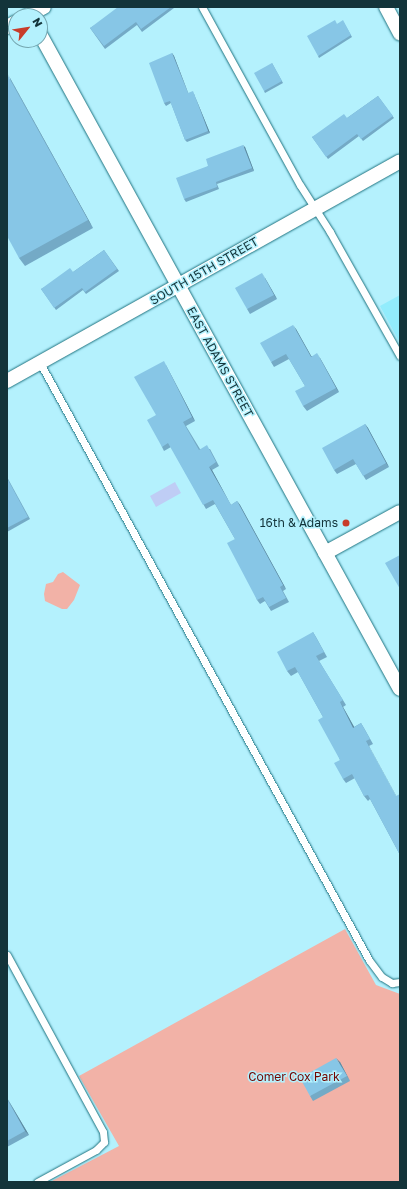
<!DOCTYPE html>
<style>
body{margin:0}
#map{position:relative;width:407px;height:1189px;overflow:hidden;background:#b4f1fd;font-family:"Golos Text",sans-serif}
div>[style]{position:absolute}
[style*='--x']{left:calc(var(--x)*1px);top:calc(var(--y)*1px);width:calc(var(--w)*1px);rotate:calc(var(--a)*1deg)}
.built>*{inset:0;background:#92ecfc}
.green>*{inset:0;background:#f2b2a7}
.water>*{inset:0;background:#bfcdf5}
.roads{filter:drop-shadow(0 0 1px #1f7380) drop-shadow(0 0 1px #1f7380)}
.service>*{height:7px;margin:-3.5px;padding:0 3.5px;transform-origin:3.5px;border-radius:3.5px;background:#fff}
.minor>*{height:14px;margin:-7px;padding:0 7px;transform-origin:7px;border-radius:7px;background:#fff}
.wall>*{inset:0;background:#74aac6}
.shaded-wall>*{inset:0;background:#5e8ba1}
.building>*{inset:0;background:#87c6e6}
.dots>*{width:11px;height:11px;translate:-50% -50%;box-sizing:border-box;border:2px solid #b4f1fd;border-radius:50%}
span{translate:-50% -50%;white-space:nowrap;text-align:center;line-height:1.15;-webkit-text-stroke:3px #b4f1fd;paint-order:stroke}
.street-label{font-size:12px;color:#13343a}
.poi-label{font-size:12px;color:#13343a}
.right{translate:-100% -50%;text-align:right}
.park-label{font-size:12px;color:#730500}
.frame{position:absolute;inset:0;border:8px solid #13343a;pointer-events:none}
.north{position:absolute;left:8px;top:8px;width:40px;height:40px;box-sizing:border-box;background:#b4f1fd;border:1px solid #74a5af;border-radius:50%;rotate:60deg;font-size:11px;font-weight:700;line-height:16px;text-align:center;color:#13343a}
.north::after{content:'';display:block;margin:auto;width:14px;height:18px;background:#c83c2a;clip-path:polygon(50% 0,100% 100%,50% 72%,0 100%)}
</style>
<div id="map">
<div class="built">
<i style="clip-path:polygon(400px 295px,400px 343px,380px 306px)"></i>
</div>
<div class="green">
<i style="clip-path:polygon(63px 572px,80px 585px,74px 600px,67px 609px,62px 609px,45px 601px,44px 594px,46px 584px,53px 582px,58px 574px)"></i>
<i style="clip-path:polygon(345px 929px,376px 985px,400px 994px,400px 1182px,50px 1182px,119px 1146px,79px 1076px)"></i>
</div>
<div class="water">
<i style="clip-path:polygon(175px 482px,181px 493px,156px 507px,150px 496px)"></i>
</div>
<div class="roads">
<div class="service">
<i style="--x:202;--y:7;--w:203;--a:61.2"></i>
<i style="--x:300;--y:185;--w:56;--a:57.4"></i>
<i style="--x:330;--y:232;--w:142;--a:60.6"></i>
<i style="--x:40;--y:363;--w:682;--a:61.14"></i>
<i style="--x:369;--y:960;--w:21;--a:53"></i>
<i style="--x:382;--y:977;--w:12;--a:31"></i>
<i style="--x:392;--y:983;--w:8;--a:-7"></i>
<i style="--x:7;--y:955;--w:201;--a:61.5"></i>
<i style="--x:103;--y:1132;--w:10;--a:84"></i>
<i style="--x:104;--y:1142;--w:11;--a:135"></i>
<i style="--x:96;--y:1150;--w:67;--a:151.5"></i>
</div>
<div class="minor">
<i style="--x:386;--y:7;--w:30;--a:62"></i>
<i style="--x:27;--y:16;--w:19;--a:-28"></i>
<i style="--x:7;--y:27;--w:10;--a:-29"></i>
<i style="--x:40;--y:34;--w:747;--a:61.21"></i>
<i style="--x:7;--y:381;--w:450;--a:-29.2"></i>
<i style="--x:325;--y:553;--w:85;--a:-28.7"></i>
</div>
</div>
<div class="wall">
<i style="clip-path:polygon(126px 7px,173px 7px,174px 8px,142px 32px,137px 25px,105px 49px,90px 28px)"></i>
<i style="clip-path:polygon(344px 23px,352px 37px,319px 58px,318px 56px,337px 24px)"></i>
<i style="clip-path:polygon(172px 53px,174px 56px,188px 93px,194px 94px,210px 133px,187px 142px,185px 140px,171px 103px,166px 106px,164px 103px)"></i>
<i style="clip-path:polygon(272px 63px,283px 83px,265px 93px,264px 91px)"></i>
<i style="clip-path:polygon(10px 78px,93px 228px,25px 266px,19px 258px)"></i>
<i style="clip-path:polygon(378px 96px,394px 118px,363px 141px,359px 136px,328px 159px,312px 137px,347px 118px)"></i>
<i style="clip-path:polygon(245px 147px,254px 171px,217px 184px,219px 189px,186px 202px,184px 199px,208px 166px)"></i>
<i style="clip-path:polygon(104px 250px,119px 271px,86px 294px,83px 290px,56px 310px,41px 289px,73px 272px)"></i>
<i style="clip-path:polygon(265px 278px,277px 299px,250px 314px,247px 309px)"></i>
<i style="clip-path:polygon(296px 329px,311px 356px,320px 358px,339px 392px,307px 411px,303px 406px,305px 386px,289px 359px,274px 367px,271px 362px)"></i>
<i style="clip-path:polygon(166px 365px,195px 421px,186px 426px,200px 449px,210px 449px,219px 466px,212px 470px,231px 505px,237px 501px,240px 505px,286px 589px,283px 591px,289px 602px,271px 611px,265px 601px,260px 604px,257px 600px,235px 539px,215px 504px,206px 509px,171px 447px,164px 451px,162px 447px,156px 415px)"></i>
<i style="clip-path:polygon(365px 424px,368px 428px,389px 467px,366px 480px,356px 464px,337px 474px,334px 470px)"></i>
<i style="clip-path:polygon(7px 477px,30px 519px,7px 532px)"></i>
<i style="clip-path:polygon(313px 632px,316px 637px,327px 657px,319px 661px,346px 705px,343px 707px,354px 727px,361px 723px,364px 728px,373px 744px,369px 746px,400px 855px,370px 799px,368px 801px,364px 796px,355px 778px,346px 783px,343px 779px,340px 760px,323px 717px,298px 672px,291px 676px,287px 671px)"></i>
<i style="clip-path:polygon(340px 1062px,350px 1081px,313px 1101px,310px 1096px)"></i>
<i style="clip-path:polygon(7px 1098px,29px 1135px,7px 1147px)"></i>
</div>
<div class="shaded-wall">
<i style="clip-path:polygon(172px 53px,174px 56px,189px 95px,188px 93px)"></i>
<i style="clip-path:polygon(7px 73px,10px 78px,93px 228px,88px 220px)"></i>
<i style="clip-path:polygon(193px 91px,194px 94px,210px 133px,208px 131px)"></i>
<i style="clip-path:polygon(243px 145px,245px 147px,254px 171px,252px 168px)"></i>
<i style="clip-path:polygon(262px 273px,265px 278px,277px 299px,274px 295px)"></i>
<i style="clip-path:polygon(293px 325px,296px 329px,314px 361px,311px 357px)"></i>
<i style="clip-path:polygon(317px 353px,320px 358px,339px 392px,336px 388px)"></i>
<i style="clip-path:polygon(164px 361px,166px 365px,195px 421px,192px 417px)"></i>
<i style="clip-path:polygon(365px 424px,368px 428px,389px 467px,386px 463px)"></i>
<i style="clip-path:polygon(209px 467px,212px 470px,233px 509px,231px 505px)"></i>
<i style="clip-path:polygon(237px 501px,240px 505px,286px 589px,283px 585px)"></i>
<i style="clip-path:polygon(340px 702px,343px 707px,357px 732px,353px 728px)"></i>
<i style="clip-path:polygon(366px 741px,369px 746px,399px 801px,396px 796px)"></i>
<i style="clip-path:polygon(336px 1058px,340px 1062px,350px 1081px,347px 1076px)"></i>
<i style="clip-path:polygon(7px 1098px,29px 1135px,25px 1131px)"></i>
</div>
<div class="building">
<i style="clip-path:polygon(118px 7px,125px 7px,125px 8px,126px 7px,171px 7px,141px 29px,136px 22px,104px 46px,90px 28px)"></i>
<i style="clip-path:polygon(335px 20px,337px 24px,343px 20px,351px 35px,318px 56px,307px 36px)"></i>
<i style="clip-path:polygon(172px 53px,188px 93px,193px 91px,208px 131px,185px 140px,170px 101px,164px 103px,149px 63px)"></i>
<i style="clip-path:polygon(272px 63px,282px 81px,264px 91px,254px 73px)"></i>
<i style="clip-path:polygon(7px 74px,88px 220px,19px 258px,7px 236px)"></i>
<i style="clip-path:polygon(378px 96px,393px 116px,361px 139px,357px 134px,326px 157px,312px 137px,344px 114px,347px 118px)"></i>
<i style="clip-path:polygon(243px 145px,252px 168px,216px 182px,217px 187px,184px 199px,176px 178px,208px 166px,206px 159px)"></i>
<i style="clip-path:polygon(104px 250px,117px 269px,85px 292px,82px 288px,54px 308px,41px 289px,70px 268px,73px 272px)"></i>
<i style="clip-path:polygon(262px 273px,274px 295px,247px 309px,235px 288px)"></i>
<i style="clip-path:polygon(293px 325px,311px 357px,317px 353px,336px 388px,303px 406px,295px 391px,305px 386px,286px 354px,271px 362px,260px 343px)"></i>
<i style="clip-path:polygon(164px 361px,192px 417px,183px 422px,199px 450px,207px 445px,216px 462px,209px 467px,231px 505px,237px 501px,283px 585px,280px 587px,286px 598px,269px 607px,263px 597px,257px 600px,227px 543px,235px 539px,213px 500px,203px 505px,168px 443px,162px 447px,147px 420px,156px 415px,134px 377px)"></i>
<i style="clip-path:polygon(365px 424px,386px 463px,363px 476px,353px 459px,334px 470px,322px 448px)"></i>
<i style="clip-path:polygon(7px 478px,28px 517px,7px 528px)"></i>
<i style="clip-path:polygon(400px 555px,400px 589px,385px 563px)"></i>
<i style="clip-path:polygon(313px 632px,324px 652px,316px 656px,343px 700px,340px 702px,353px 728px,361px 723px,370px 739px,366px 741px,396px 796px,400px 794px,400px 855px,368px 795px,364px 796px,352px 774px,343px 779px,334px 763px,340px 760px,318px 720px,323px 717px,295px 667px,287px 671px,277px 652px)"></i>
<i style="clip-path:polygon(336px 1058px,347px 1076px,310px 1096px,300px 1078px)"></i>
<i style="clip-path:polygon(7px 1099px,25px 1131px,7px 1141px)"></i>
</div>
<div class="dots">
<i style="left:346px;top:523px;background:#c83c2a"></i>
</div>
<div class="street-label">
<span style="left:204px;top:271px;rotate:-30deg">SOUTH 15TH STREET</span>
<span style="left:220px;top:362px;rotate:61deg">EAST ADAMS STREET</span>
</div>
<div class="poi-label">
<span class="right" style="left:338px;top:523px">16th &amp; Adams</span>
</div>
<div class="park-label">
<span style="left:294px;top:1077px">Comer Cox Park</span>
</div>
<div class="frame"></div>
<div class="north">N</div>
</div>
